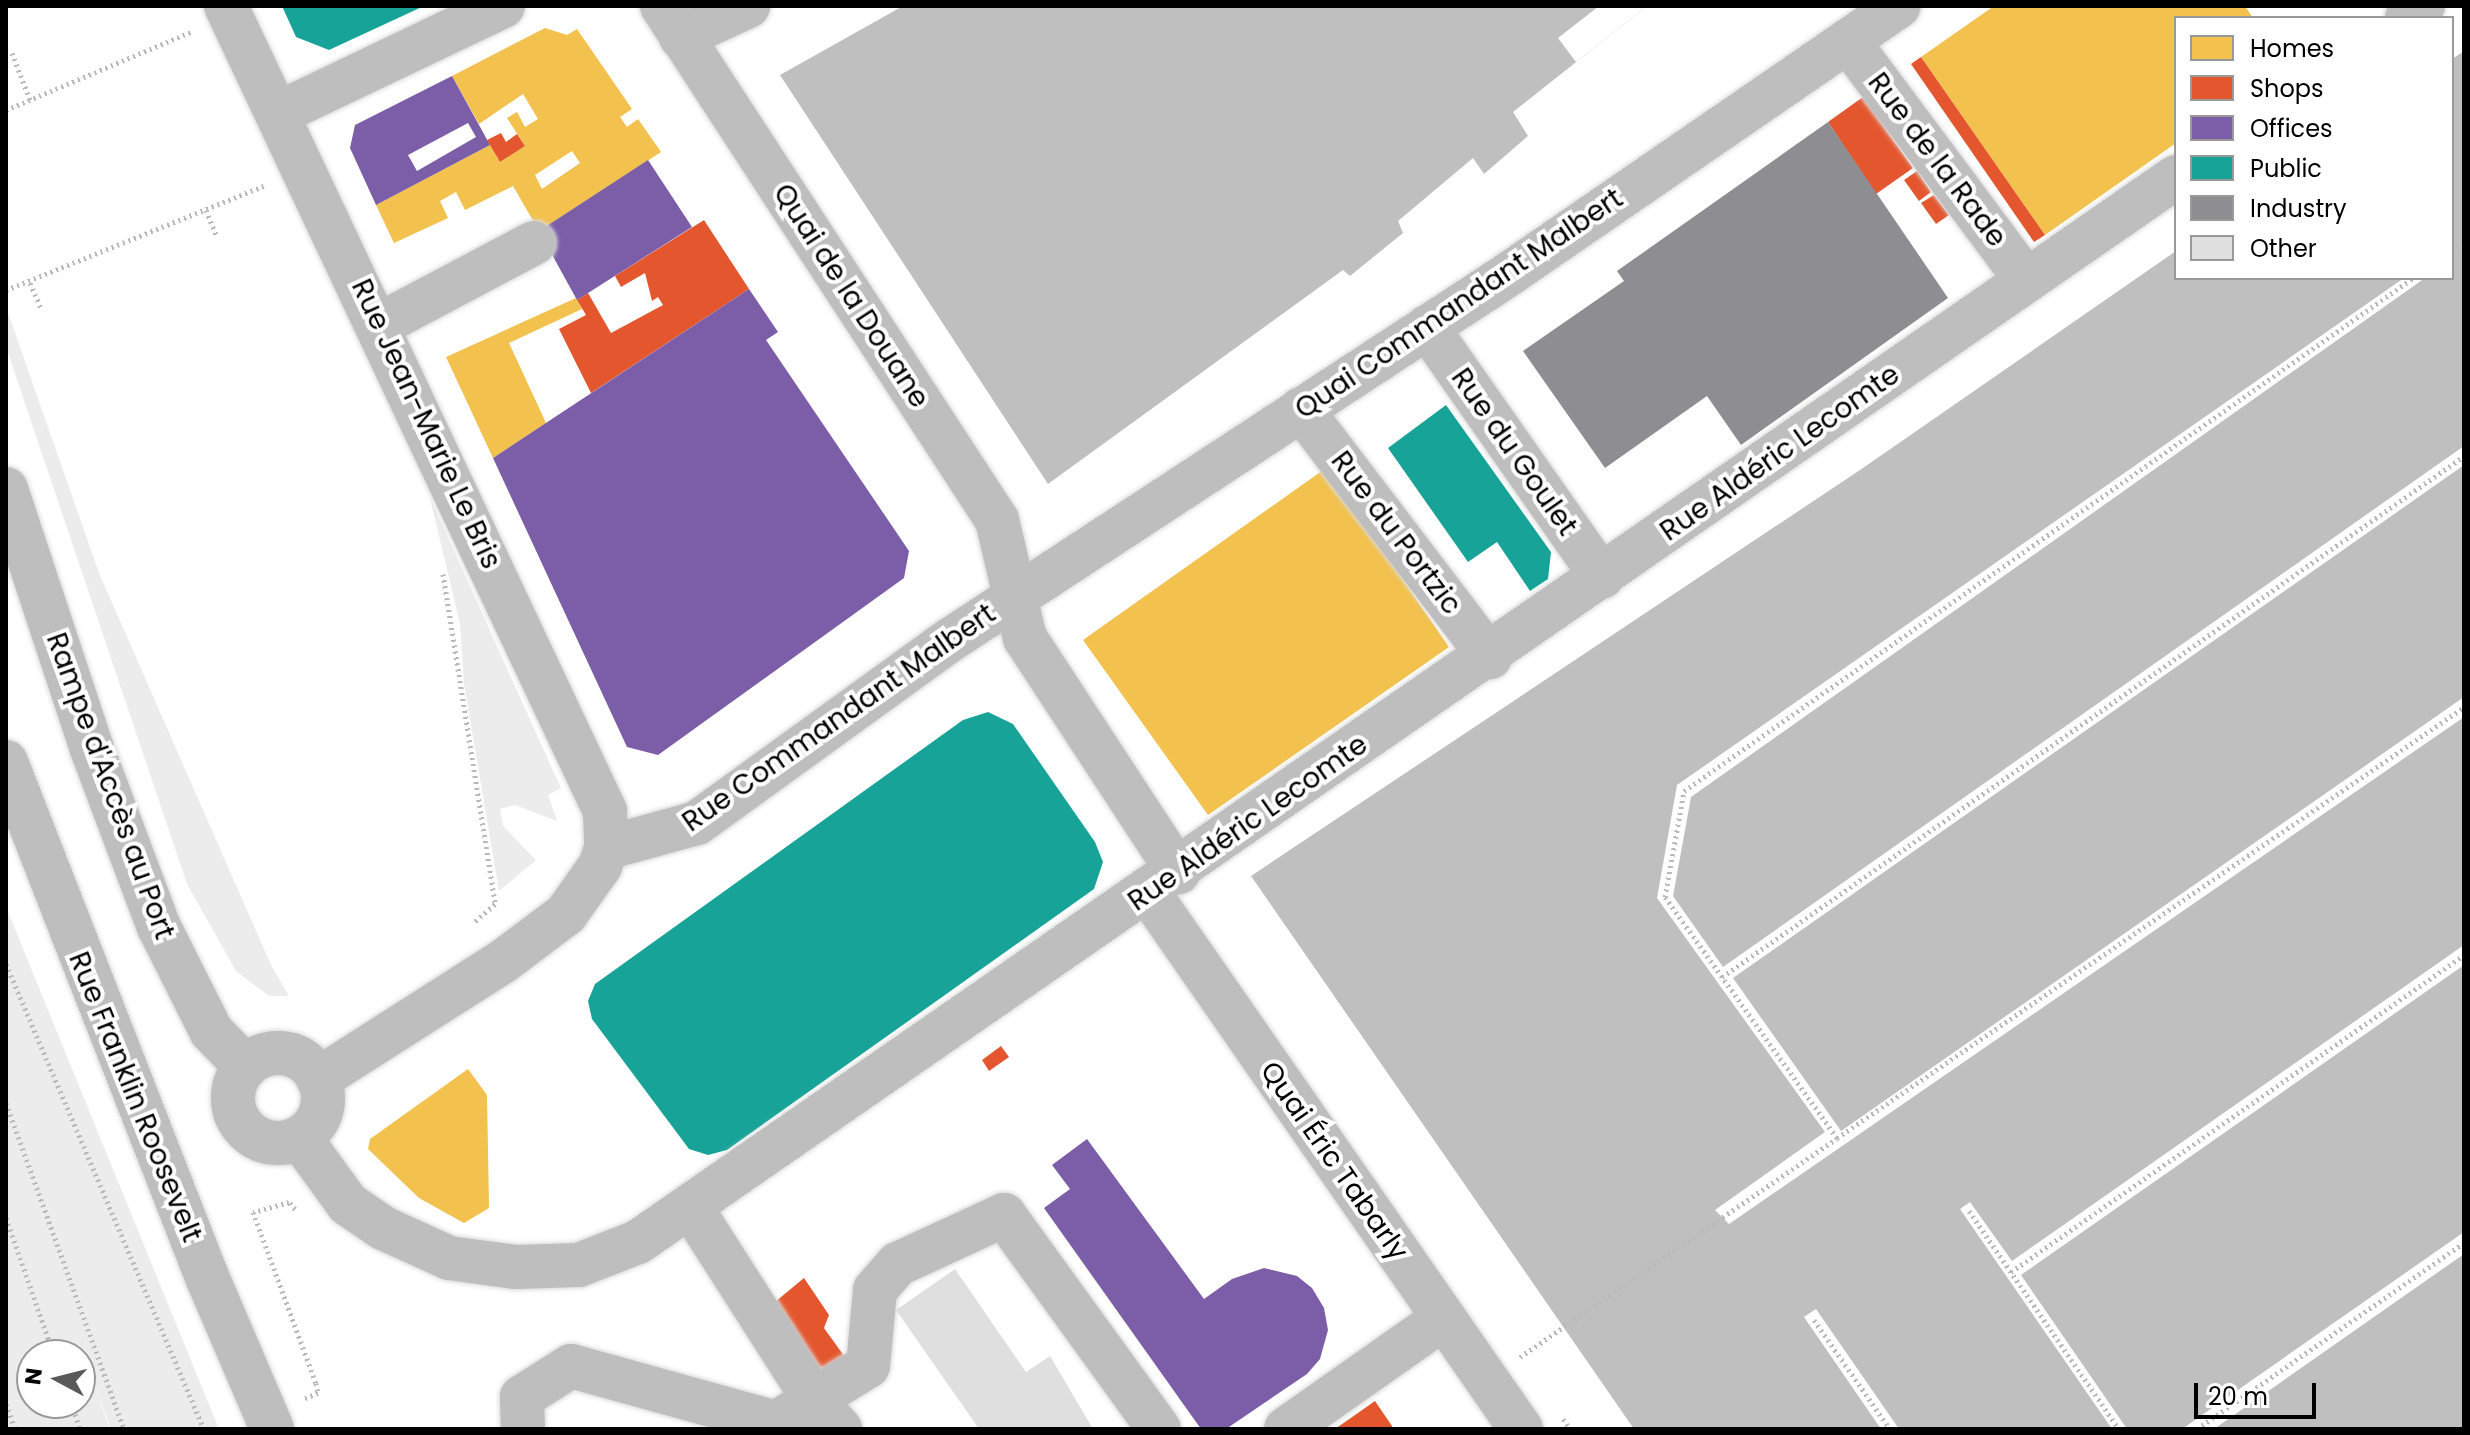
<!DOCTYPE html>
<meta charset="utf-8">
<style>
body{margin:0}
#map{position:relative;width:2470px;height:1435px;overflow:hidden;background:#fff;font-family:Poppins,sans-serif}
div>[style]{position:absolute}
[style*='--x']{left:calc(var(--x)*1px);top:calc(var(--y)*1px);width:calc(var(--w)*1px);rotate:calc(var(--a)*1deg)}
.green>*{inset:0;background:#ececec}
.water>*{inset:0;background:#bfbfbf}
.pier>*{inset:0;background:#fff}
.homes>*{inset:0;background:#f2c14e}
.shops>*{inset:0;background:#e4572e}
.offices>*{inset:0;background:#7b5ea7}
.public>*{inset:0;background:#17a398}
.industry>*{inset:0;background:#8d8d92}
.building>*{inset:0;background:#dfdfdf}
.path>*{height:5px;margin-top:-2.5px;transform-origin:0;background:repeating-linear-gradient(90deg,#b9b9b9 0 2px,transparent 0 6px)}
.roads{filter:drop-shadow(0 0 2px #dbdbdb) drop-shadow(0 0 2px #dbdbdb)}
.minor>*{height:44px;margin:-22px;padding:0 22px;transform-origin:22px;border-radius:22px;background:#bebebe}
.minor>.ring{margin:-22px;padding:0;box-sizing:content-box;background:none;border:44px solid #bebebe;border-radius:50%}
.major>*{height:44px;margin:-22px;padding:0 22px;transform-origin:22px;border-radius:22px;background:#bebebe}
span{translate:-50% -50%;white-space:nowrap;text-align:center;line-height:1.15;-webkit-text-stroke:8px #fff;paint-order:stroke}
.street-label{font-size:28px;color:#000}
.frame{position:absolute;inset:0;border:8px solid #000;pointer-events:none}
.legend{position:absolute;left:2174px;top:16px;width:280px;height:264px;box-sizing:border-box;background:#fff;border:2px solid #999;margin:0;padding:10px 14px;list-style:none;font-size:24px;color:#000}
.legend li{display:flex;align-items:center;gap:16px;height:40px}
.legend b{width:40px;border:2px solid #999}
.north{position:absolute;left:16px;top:1339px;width:80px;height:80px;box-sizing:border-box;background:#fff;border:2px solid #999;border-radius:50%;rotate:277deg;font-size:22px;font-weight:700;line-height:32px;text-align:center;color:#000}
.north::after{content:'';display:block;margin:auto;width:28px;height:36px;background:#595959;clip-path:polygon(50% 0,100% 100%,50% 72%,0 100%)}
.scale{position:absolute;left:2194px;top:1383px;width:122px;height:36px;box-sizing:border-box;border:4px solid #000;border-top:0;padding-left:10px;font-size:24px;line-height:28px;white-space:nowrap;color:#000;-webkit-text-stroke:6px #fff;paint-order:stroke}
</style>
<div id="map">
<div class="green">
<i style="clip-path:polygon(6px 307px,99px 573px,271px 965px,289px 996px,269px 996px,236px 971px,187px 884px,6px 347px)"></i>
<i style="clip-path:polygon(430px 498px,561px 788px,548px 795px,557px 821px,515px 805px,500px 809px,503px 826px,536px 860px,499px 891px,464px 684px,460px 624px)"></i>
<i style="clip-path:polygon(evenodd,6px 907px,219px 1429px,111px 1429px,89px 1370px,110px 1429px,6px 1429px,6px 907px,32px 1355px,80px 1355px,80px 1403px,32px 1403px,32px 1355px)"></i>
</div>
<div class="water">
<i style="clip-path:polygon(903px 6px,1647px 6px,1513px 112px,1528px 136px,1484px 174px,1473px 158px,1398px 221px,1403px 233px,1350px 276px,1343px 270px,1048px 484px,780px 75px)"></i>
<i style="clip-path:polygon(2464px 51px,2464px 1429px,1634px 1429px,1251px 876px,1860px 470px,2176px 251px,2176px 278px,2452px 278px,2452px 59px)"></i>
</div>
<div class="pier">
<i style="clip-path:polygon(1599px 6px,1647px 6px,1576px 62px,1558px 38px)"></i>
<i style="clip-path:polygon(2404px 278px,2425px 278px,1691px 797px,1673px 896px,1723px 967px,2464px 446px,2464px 465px,1733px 978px,1841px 1131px,2464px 697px,2464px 717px,1729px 1224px,1715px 1210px,1825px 1132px,1657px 898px,1677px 785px)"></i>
<i style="clip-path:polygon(2464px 945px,2464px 965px,2021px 1275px,2127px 1429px,2112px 1429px,1960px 1209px,1970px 1202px,2012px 1261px)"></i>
<i style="clip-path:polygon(2464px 1232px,2464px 1254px,2214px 1429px,2182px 1429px)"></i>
<i style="clip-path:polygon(1816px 1309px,1899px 1429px,1881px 1429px,1804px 1317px)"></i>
</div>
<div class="homes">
<i style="clip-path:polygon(1994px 6px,2245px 6px,2253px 18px,2176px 18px,2176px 143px,2045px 235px,1921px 57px)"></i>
<i style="clip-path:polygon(evenodd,545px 28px,567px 35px,577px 29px,632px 109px,620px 117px,627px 127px,638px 119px,661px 152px,539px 231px,513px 186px,465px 210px,456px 192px,440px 201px,448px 218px,394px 243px,376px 205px,490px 145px,500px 162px,525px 146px,507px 118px,517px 112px,525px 127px,538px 119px,523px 94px,479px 124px,452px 76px,545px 28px,572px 151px,580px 163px,542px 189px,535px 175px,572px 151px)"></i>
<i style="clip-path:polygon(576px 298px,582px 309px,509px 343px,546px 423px,493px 458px,446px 357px)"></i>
<i style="clip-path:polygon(1326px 468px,1449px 647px,1208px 815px,1083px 640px)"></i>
<i style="clip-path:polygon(468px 1069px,487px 1095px,489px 1208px,464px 1223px,419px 1198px,368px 1149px,370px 1139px)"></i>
</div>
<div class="shops">
<i style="clip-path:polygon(1921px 57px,2045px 235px,2034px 242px,1911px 64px)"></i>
<i style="clip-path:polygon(1863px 97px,1913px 168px,1876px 194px,1828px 122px)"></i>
<i style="clip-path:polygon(501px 133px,506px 142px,517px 134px,525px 146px,500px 162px,487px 140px)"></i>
<i style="clip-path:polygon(1917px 171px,1931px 192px,1919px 201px,1904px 180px)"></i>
<i style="clip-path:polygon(1934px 195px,1949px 215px,1936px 224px,1921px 203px)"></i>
<i style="clip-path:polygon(704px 220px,749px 289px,591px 393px,559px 329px,586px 315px,577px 300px,588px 293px,611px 333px,663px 305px,658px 297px,652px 301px,645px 273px,621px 287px,615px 276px)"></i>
<i style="clip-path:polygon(1001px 1046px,1009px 1057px,989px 1071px,982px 1060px)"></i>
<i style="clip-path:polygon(804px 1278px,829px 1315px,824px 1328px,852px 1367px,826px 1386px,769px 1307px)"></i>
<i style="clip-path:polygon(1375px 1401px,1394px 1429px,1335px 1429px)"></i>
</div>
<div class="offices">
<i style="clip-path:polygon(evenodd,452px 76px,490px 145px,376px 205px,350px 148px,355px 125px,452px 76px,468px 123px,476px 137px,417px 171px,408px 155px,468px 123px)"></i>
<i style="clip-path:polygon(648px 160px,692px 227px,577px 300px,539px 231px)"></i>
<i style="clip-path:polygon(749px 289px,778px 332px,766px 340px,909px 551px,904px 578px,658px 755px,627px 747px,493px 458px)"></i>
<i style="clip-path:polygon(1087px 1139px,1204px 1299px,1232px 1279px,1264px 1268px,1297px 1276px,1312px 1288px,1324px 1308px,1328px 1330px,1320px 1359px,1307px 1374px,1226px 1429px,1201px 1429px,1044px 1208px,1070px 1189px,1052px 1165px)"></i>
</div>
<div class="public">
<i style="clip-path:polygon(282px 6px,424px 6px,329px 50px,296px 37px)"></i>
<i style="clip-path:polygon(1446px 405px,1551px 552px,1548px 579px,1530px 591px,1497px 542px,1468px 562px,1388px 448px)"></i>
<i style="clip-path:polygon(988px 712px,1013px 724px,1095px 842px,1103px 862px,1094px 889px,727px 1150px,708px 1155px,689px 1149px,592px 1019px,588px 1001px,595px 984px,963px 720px)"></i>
</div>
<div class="industry">
<i style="clip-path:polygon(1828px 122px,1948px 298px,1741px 445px,1707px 396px,1605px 468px,1523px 351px,1624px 281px,1617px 271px)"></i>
</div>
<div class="building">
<i style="clip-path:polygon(955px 1269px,1026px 1372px,1050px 1356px,1093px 1429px,979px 1429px,896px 1310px)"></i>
</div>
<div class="path">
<i style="--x:12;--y:53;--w:50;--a:69"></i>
<i style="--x:6;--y:110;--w:203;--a:-22.9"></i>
<i style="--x:206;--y:210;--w:29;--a:68"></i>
<i style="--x:2452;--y:250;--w:14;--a:-34"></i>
<i style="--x:30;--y:283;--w:30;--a:66"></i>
<i style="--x:6;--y:290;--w:278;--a:-22"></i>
<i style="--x:443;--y:574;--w:334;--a:81"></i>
<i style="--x:495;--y:904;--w:29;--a:139"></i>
<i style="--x:6;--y:964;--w:505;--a:66.94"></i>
<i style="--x:1722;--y:977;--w:907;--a:-35.07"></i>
<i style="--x:6;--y:1103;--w:347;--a:70.1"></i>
<i style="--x:1837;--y:1138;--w:761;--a:-34.5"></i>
<i style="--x:295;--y:1209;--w:9;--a:-131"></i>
<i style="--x:289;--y:1202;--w:37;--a:164"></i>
<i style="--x:253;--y:1212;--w:182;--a:69.8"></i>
<i style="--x:316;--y:1383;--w:10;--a:79"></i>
<i style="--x:318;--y:1393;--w:16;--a:158"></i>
<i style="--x:1969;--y:1211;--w:265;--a:55.5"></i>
<i style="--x:6;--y:1218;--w:145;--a:70.7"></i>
<i style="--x:2011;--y:1272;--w:553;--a:-34.98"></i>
<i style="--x:1814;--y:1320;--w:133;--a:55.1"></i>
<i style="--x:1520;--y:1357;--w:385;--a:-34.6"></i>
<i style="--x:1837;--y:1138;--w:296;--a:-125.5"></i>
<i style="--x:1665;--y:897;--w:108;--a:-79.8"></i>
<i style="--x:1684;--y:791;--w:891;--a:-35.13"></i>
<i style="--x:71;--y:1403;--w:28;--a:71"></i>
<i style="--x:6;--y:1404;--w:27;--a:70"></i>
<i style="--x:1563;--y:1419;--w:12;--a:55"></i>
<i style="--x:2197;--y:1429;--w:325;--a:-34.9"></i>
</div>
<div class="roads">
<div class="minor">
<i style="--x:226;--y:6;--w:890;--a:64.79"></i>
<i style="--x:605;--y:811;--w:37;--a:88"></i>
<i style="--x:606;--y:848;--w:19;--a:108"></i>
<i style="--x:600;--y:866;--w:59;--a:125.3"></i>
<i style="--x:566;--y:914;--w:80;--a:143.1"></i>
<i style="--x:502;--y:962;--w:218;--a:147.5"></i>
<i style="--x:662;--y:6;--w:614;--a:56.91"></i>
<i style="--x:997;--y:520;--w:121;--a:76.7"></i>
<i style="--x:1025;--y:638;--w:280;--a:56.8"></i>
<i style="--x:2407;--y:18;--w:20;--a:-37"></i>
<i style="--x:681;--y:37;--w:74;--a:-24.8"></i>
<i style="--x:1848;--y:41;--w:298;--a:53.3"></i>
<i style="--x:279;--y:113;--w:248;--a:-25.5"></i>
<i style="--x:379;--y:325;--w:175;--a:-27.9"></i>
<i style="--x:1427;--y:327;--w:305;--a:55"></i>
<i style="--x:1301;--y:409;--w:312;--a:52.7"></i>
<i style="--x:6;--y:489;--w:274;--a:71.7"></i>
<i style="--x:92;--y:749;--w:190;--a:69.4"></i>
<i style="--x:159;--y:927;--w:116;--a:63.4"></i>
<i style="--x:211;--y:1031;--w:50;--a:45.8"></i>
<i style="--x:606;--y:848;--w:94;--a:-15.4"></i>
<i style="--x:697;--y:823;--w:312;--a:-35.9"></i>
<i style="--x:950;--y:640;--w:661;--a:-33.21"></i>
<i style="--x:1503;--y:278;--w:480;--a:-34.5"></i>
<i style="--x:1148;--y:892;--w:654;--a:55.22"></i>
<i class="ring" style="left:233px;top:1053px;width:46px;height:46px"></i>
<i style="--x:300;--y:1138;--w:82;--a:54"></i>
<i style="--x:348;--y:1204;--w:42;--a:34.4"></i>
<i style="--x:383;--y:1228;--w:72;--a:24.4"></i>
<i style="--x:449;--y:1258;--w:68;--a:7.7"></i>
<i style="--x:516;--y:1267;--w:63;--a:-1.8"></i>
<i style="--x:579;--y:1265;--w:63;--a:-21.3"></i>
<i style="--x:638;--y:1242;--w:1871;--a:-34.7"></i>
<i style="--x:692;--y:1209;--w:227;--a:57.4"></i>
<i style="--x:814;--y:1400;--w:39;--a:48"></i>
<i style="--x:523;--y:1429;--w:32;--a:-92"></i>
<i style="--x:522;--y:1397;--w:58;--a:-32.3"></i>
<i style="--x:571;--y:1366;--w:213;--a:15.5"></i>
<i style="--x:776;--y:1423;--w:108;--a:-31.8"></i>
<i style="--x:868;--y:1366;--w:76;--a:-84.7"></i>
<i style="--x:875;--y:1290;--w:35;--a:-49"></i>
<i style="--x:898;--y:1264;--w:117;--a:-24.8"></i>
<i style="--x:1004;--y:1215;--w:264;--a:54.1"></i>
<i style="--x:1286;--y:1429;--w:193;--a:-35.1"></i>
</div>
<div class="major">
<i style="--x:6;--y:762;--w:553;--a:68.68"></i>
<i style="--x:207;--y:1277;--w:165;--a:66.8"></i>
</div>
</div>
<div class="street-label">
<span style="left:1937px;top:160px;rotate:53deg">Rue de la Rade</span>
<span style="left:851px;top:296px;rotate:57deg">Quai de la Douane</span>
<span style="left:1459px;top:304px;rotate:-34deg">Quai Commandant Malbert</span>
<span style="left:426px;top:424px;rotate:65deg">Rue Jean-Marie Le Bris</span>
<span style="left:1514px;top:452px;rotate:55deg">Rue du Goulet</span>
<span style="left:1780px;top:453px;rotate:-35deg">Rue Aldéric Lecomte</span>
<span style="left:1396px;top:533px;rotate:53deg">Rue du Portzic</span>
<span style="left:839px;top:718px;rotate:-35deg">Rue Commandant Malbert</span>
<span style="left:110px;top:786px;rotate:70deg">Rampe d'Accès au Port</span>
<span style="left:1248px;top:823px;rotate:-35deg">Rue Aldéric Lecomte</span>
<span style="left:135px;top:1097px;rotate:68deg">Rue Franklin Roosevelt</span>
<span style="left:1334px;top:1161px;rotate:55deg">Quai Éric Tabarly</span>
</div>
<div class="frame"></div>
<ul class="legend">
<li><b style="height:22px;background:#f2c14e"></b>Homes</li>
<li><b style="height:22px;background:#e4572e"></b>Shops</li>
<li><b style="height:22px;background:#7b5ea7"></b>Offices</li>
<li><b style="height:22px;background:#17a398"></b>Public</li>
<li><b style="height:22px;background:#8d8d92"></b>Industry</li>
<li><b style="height:22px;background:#dfdfdf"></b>Other</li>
</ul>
<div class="north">N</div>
<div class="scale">20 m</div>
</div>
